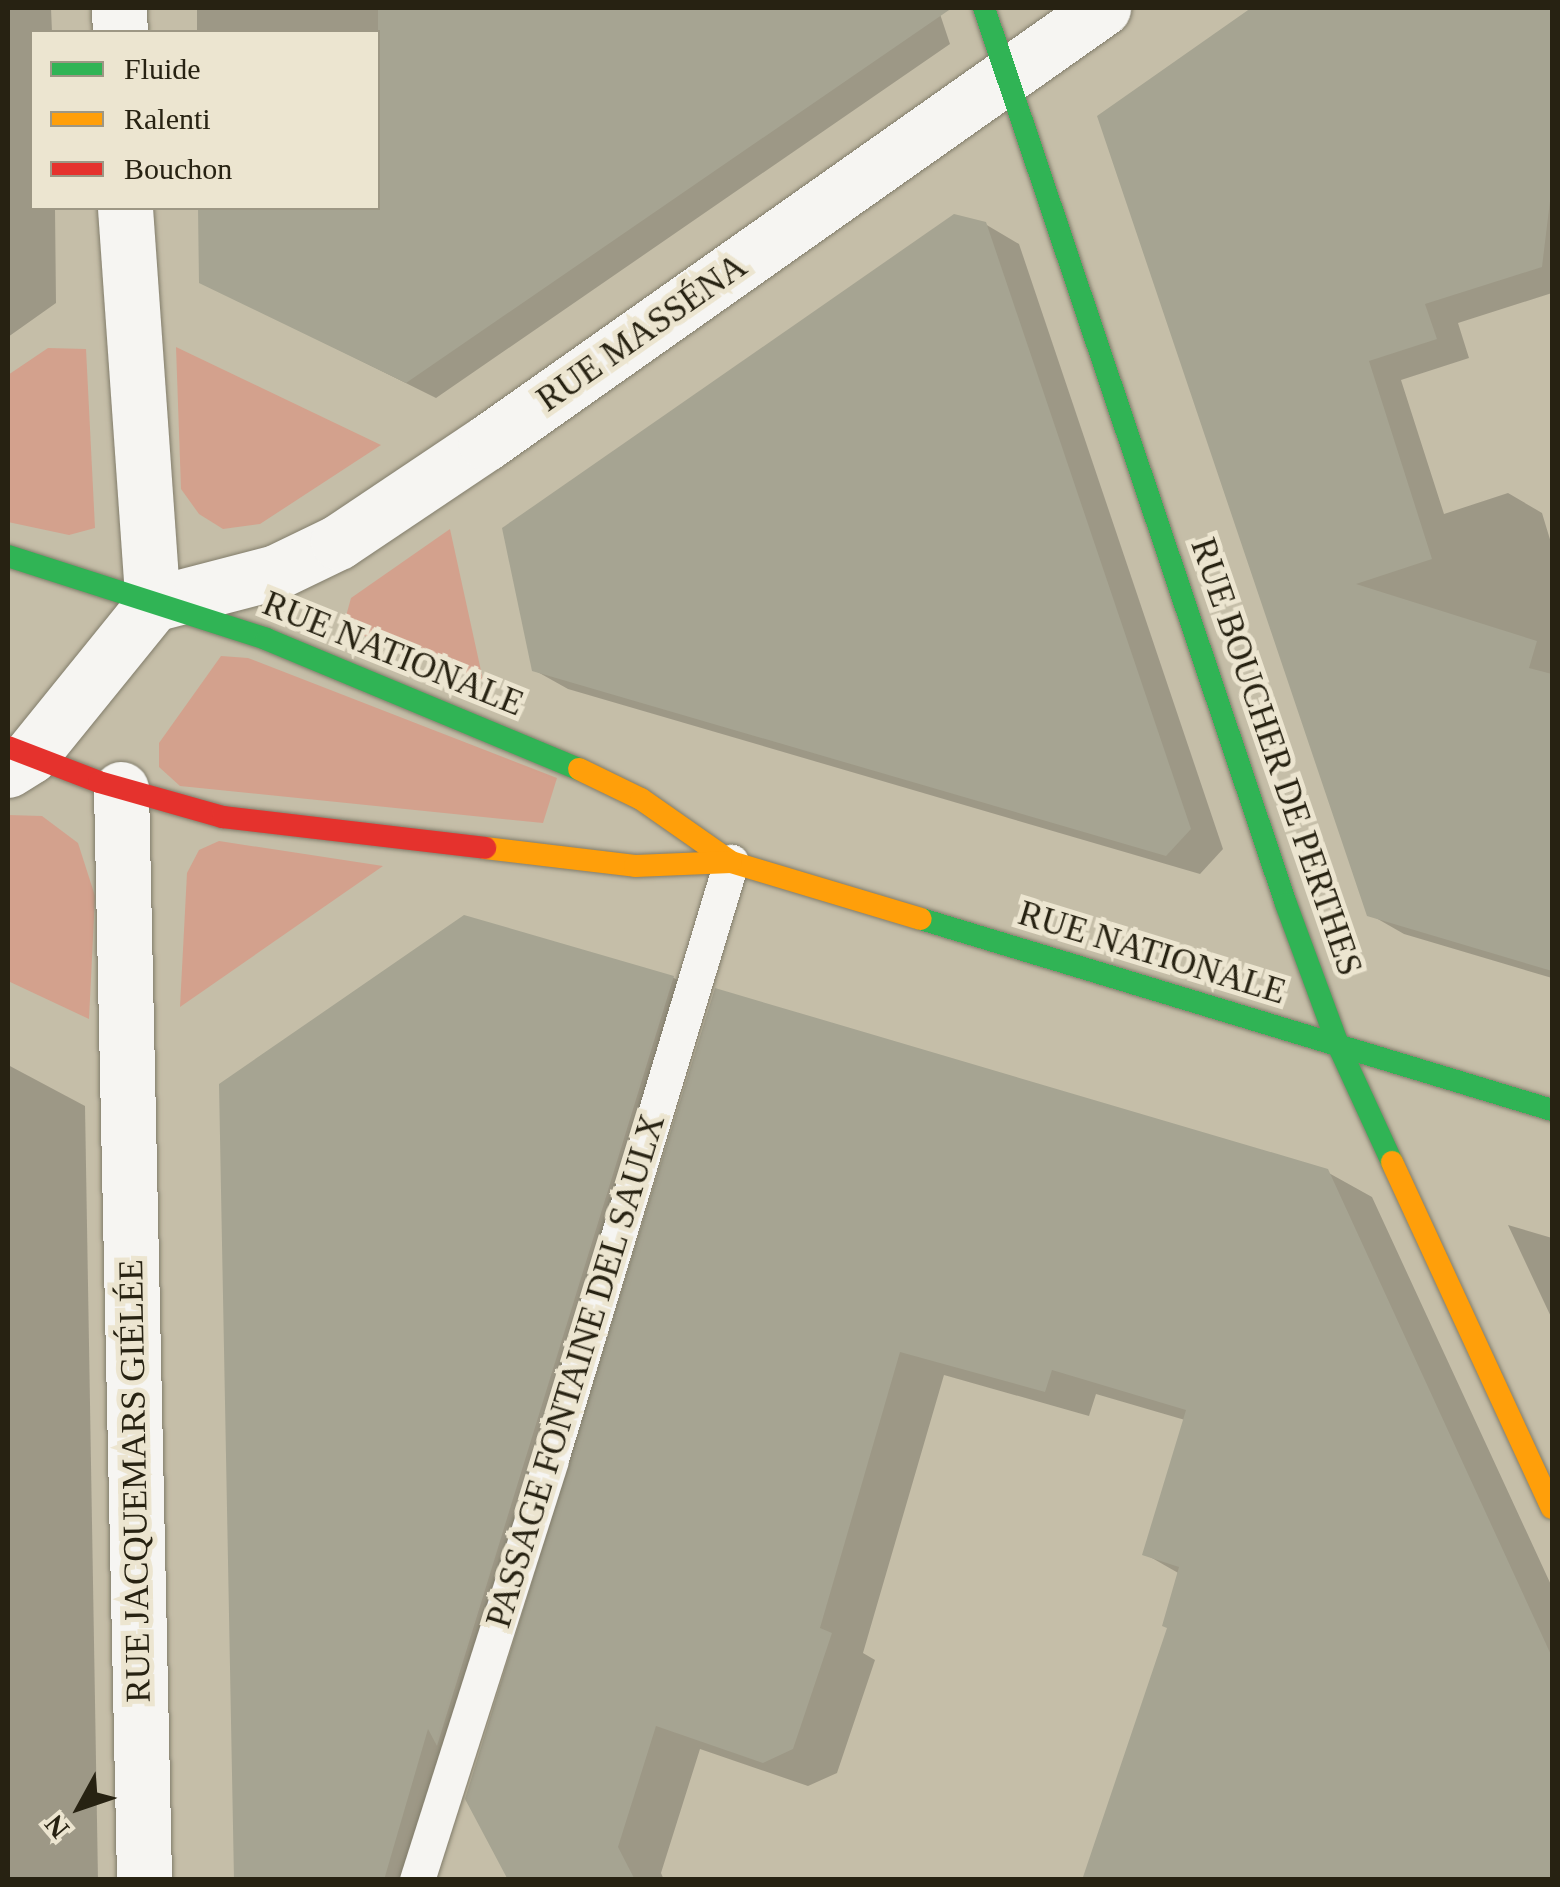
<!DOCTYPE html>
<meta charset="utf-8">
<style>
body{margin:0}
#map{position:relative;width:1560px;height:1887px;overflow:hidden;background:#c5bea8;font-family:Georgia,serif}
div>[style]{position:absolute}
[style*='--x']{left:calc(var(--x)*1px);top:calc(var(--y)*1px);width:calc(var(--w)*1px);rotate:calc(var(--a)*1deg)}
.green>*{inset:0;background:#d3a18d}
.shadow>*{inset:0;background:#0003}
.building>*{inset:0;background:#a6a492}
.roads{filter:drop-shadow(0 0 2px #817c6a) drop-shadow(0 0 2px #817c6a)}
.lane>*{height:35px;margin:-17.5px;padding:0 17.5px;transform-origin:17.5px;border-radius:17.5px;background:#f6f5f2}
.street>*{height:55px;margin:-27.5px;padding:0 27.5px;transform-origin:27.5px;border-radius:27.5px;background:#f6f5f2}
.fast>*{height:22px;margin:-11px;padding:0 11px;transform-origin:11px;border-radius:11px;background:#30b455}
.slow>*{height:22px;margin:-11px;padding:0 11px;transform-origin:11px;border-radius:11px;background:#ff9f0a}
.jam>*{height:22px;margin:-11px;padding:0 11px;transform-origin:11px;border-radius:11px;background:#e5322d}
span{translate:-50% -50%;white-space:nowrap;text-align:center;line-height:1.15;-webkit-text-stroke:10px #ece5d0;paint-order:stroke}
.street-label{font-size:35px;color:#272212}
.frame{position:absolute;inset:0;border:10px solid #272212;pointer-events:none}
.legend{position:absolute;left:30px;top:30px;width:350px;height:180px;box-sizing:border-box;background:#ece5d0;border:2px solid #9d9784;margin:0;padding:12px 18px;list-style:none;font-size:30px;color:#272212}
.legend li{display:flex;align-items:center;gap:20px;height:50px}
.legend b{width:50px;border:2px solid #9d9784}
.north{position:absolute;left:30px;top:1757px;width:100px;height:100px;-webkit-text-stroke:8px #ece5d0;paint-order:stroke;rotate:230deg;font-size:28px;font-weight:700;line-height:40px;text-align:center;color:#272212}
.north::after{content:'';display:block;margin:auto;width:35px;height:45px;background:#272212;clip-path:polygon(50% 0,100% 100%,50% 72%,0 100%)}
</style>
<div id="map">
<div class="green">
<i style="clip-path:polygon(176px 347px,381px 445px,260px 524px,223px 529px,199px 514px,181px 489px)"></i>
<i style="clip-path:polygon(48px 348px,86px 349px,95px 528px,69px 535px,8px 522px,8px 375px)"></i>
<i style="clip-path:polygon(450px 529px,483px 680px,354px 632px,346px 616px,351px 598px)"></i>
<i style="clip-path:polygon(221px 656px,248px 658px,557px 778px,543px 823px,180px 786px,159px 767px,159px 743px)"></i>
<i style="clip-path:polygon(8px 815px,42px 816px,78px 843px,95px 896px,89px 1019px,8px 981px)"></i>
<i style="clip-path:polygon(219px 841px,383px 866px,180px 1007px,187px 873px,199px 850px)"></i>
</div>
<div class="shadow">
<i style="clip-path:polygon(8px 8px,51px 8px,52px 32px,32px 32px,32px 208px,55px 208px,56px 303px,8px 337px)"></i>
<i style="clip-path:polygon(197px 8px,938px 8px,950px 44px,436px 398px,202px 282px,200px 208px,378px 208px,378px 32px,197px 32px)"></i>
<i style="clip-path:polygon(1257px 8px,1552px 8px,1552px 293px,1458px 323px,1469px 358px,1401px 380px,1444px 514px,1508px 493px,1542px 513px,1552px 546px,1552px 978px,1404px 934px,1369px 914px,1100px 117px)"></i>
<i style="clip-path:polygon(985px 224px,1019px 244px,1223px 849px,1200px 874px,568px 689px,534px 670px)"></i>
<i style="clip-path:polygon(465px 918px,674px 978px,702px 994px,417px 1880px,236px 1880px)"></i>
<i style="clip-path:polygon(717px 991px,1327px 1172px,1372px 1197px,1552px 1587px,1552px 1880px,1085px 1880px,1170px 1627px,1180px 1574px,1145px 1554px,1185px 1420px,1096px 1394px,1089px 1416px,944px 1375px,863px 1653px,875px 1660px,837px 1773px,808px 1786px,700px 1749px,661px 1873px,664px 1880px,510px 1880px)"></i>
<i style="clip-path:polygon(8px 1065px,85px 1106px,98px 1880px,8px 1880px)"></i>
<i style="clip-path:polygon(1508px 1225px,1552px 1238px,1552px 1319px)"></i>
</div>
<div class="building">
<i style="clip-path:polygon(378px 8px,952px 8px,406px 383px,199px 283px,198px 208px,378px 208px)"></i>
<i style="clip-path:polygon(1251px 8px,1552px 8px,1552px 185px,1542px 267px,1425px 304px,1437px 339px,1369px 361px,1432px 559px,1356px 584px,1537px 641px,1529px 668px,1552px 674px,1552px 971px,1367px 916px,1097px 116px)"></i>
<i style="clip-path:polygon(954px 214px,986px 222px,1191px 829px,1166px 856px,532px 671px,502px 528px)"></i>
<i style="clip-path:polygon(464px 915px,674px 976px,437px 1746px,428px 1729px,384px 1880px,234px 1880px,219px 1084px)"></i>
<i style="clip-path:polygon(715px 988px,1328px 1169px,1552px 1657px,1552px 1880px,1082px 1880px,1167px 1628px,1162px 1626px,1179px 1567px,1142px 1555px,1186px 1410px,1052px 1370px,1045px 1392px,900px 1352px,820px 1628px,832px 1633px,793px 1749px,763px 1763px,656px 1726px,618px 1847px,635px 1880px,508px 1880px,465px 1799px)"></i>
</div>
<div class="roads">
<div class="lane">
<i style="--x:417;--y:1880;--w:439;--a:-72.3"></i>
<i style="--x:550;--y:1462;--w:627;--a:-73.21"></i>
</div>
<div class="street">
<i style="--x:119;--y:8;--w:24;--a:88"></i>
<i style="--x:125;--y:208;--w:397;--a:86"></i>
<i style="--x:153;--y:604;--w:127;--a:-14.6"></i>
<i style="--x:276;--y:572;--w:69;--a:-25.8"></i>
<i style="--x:338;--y:542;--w:178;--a:-33.8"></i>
<i style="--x:486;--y:443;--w:755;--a:-35.18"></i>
<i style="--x:8;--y:770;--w:26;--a:-32"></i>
<i style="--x:30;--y:756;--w:196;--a:-51"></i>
<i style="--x:121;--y:789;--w:1091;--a:88.79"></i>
</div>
<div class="fast">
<i style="--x:984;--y:8;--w:946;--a:71.37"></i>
<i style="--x:1286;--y:904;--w:153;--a:69.7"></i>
<i style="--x:1339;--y:1047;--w:127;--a:65.3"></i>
<i style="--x:8;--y:556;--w:271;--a:17.8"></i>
<i style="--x:266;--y:639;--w:339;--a:22.6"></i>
<i style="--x:921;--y:919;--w:659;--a:16.84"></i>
</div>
<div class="slow">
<i style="--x:579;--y:769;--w:69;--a:25.8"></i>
<i style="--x:641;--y:799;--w:110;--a:35"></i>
<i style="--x:731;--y:862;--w:198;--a:16.7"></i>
<i style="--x:485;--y:848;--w:151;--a:6.8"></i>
<i style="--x:635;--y:866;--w:96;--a:-2.4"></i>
<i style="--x:1392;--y:1162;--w:381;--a:65.2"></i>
</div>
<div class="jam">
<i style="--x:8;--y:747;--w:97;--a:21"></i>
<i style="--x:99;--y:782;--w:129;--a:15.8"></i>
<i style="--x:223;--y:817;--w:264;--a:6.7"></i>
</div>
</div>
<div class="street-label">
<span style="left:642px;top:333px;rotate:-35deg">RUE MASSÉNA</span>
<span style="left:393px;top:654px;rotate:22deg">RUE NATIONALE</span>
<span style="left:1276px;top:757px;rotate:71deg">RUE BOUCHER DE PERTHES</span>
<span style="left:1152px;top:953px;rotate:17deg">RUE NATIONALE</span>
<span style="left:576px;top:1371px;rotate:-73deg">PASSAGE FONTAINE DEL SAULX</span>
<span style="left:135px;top:1481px;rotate:-91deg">RUE JACQUEMARS GIÉLÉE</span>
</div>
<div class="frame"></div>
<ul class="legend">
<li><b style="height:12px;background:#30b455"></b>Fluide</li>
<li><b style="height:12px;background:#ff9f0a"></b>Ralenti</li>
<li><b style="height:12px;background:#e5322d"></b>Bouchon</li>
</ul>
<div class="north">N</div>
</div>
